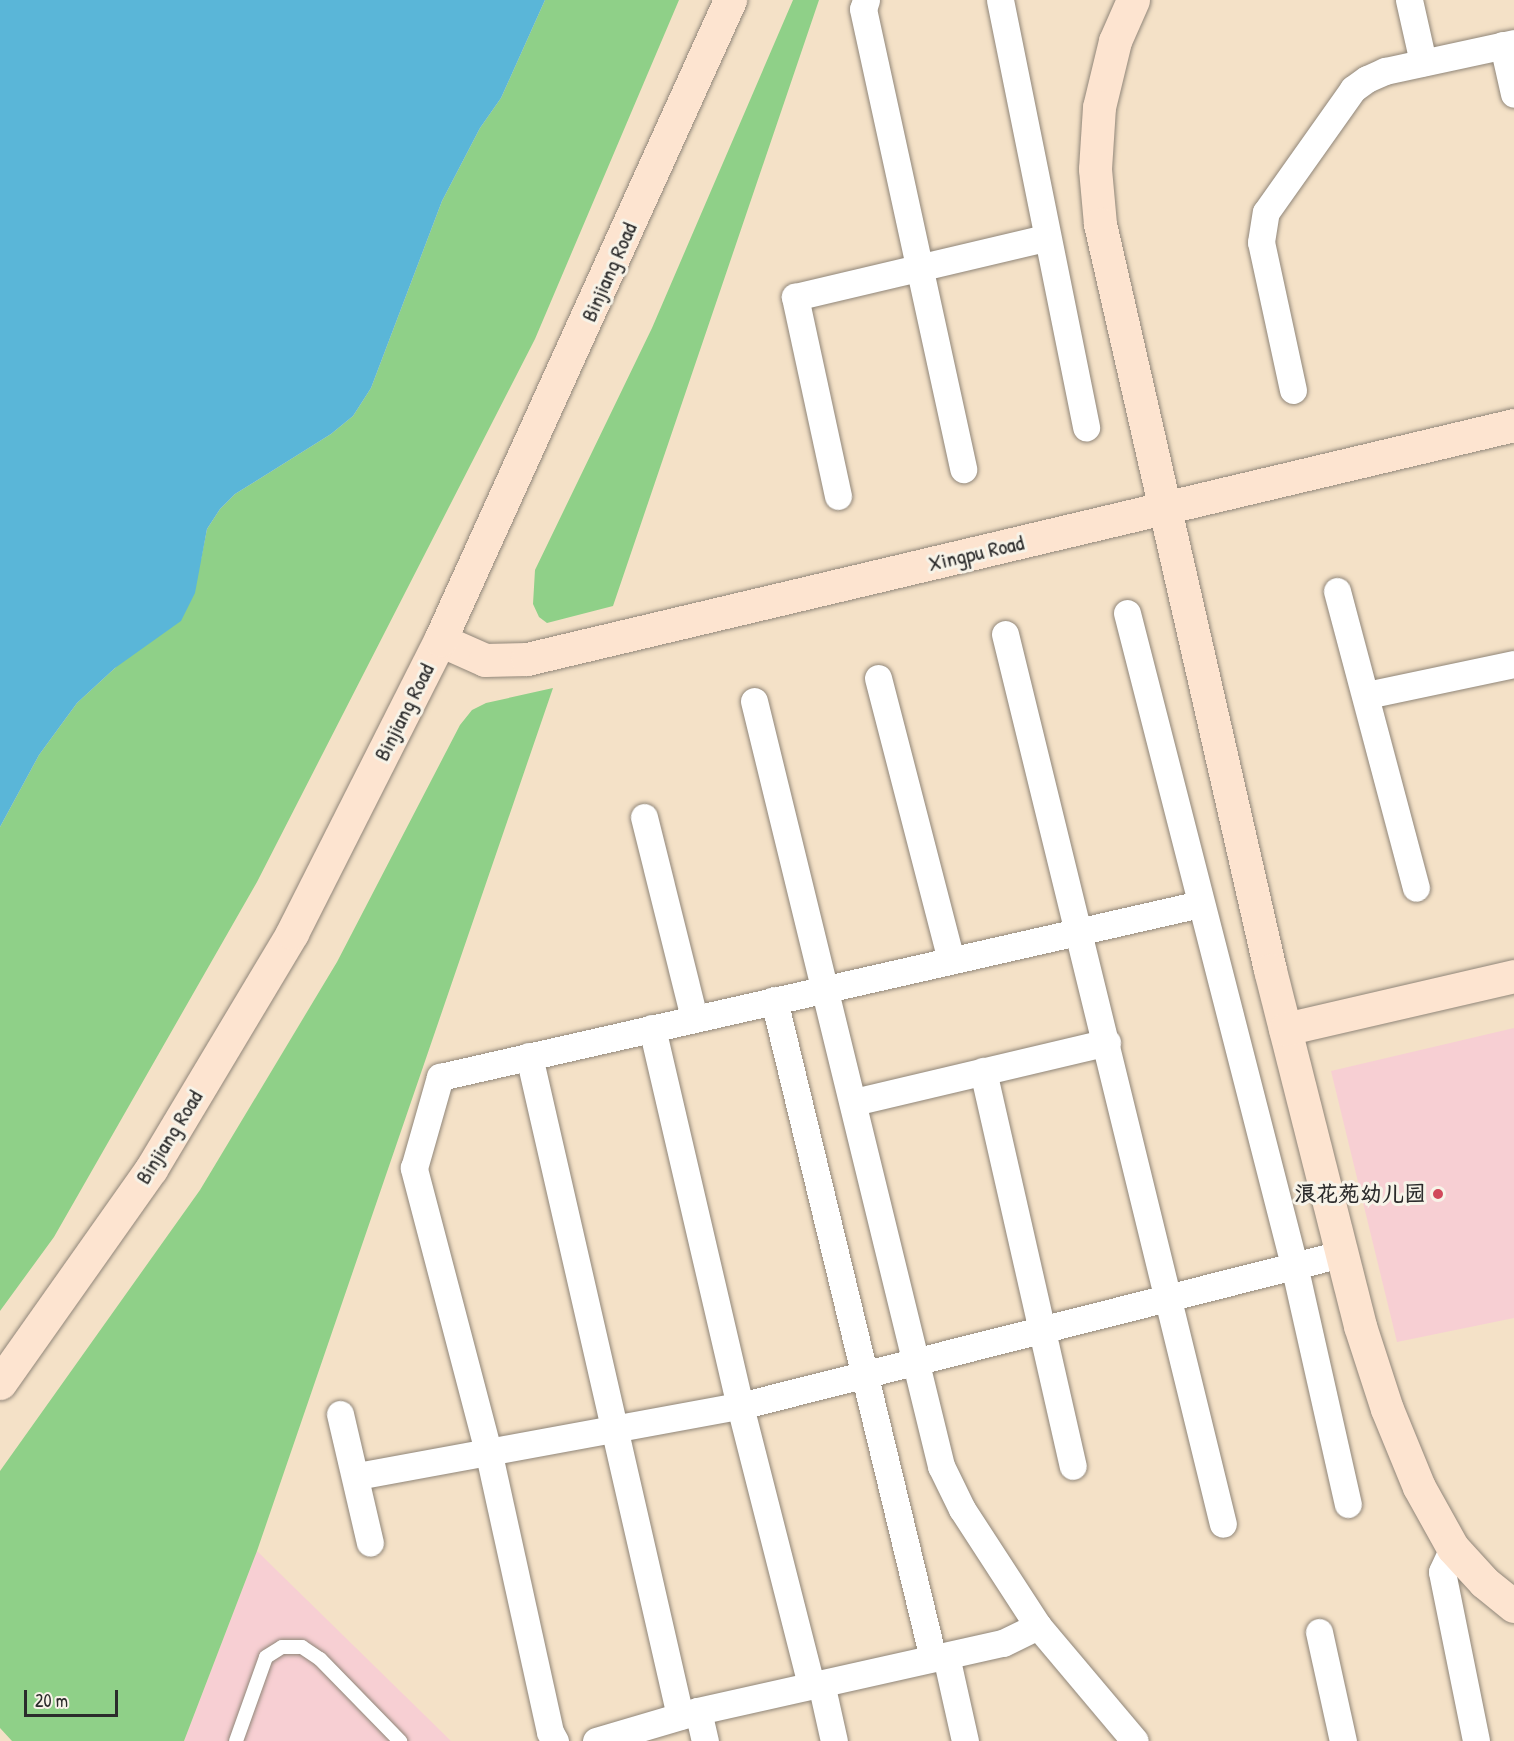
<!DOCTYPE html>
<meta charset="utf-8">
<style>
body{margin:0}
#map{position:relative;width:1514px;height:1741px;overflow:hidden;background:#f4e1c7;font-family:"Patrick Hand","LXGW WenKai TC",sans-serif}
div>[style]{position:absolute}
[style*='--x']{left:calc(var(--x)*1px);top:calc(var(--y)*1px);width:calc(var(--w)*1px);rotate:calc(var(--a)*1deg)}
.built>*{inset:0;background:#f7cfd3}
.green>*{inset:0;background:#8fd088}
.water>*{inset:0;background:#5ab6d8}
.roads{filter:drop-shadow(0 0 2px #908679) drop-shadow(0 0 2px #908679)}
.lane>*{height:14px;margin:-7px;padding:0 7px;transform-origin:7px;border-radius:7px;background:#fff}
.street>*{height:27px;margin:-13.5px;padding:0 13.5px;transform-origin:13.5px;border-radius:13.5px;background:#fff}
.secondary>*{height:33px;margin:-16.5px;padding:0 16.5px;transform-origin:16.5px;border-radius:16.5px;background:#fde4d0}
.dots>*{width:16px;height:16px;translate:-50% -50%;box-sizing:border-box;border:3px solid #f7f3e8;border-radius:50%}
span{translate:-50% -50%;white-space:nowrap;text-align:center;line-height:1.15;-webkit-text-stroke:6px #f7f3e8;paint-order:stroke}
.street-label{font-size:22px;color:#2b2b2b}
.poi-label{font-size:22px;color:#2b2b2b;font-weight:700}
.right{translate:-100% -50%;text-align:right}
.scale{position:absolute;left:24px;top:1690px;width:94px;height:27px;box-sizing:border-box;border:3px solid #2b2b2b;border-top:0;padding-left:8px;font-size:18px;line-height:21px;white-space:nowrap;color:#2b2b2b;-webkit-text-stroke:4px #f7f3e8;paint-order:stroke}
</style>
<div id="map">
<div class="built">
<i style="clip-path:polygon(1514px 1028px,1514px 1318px,1397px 1342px,1331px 1071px)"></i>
<i style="clip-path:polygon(257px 1551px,451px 1741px,184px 1741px)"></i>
</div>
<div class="green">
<i style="clip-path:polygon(545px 0,679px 0,535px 339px,257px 882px,54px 1237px,0 1311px,0 827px,39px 755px,77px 703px,115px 668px,201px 559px,207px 529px,220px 509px,235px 494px,331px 434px,353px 416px,371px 388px,442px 201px,480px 128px,501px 98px)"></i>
<i style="clip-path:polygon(793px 0,819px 0,613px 606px,547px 623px,539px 617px,533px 604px,535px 570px,652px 328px)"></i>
<i style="clip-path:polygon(553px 688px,257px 1551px,184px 1741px,12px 1741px,0 1728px,0 1471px,200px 1190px,337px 962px,460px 725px,472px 710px,486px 703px)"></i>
</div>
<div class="water">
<i style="clip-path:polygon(0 0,545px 0,501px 98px,480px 128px,442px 201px,371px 388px,353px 416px,331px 434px,235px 494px,220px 509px,207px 529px,195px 593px,181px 621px,115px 668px,77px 703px,39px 755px,0 827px)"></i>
</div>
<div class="roads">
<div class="lane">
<i style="--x:236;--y:1741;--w:89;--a:-70.3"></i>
<i style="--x:266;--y:1657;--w:19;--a:-32"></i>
<i style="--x:282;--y:1647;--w:20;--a:0"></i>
<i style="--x:302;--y:1647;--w:22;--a:34"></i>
<i style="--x:320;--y:1659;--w:115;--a:45.7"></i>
</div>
<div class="street">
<i style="--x:866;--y:0;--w:9;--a:108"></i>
<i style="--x:863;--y:9;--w:471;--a:77.7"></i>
<i style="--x:1000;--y:0;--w:436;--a:78.6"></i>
<i style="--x:1409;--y:0;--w:64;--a:77.3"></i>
<i style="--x:1503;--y:45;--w:50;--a:77.3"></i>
<i style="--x:1293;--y:390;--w:151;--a:-102.2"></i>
<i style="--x:1261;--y:242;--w:30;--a:-81"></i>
<i style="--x:1266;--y:212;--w:151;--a:-54.7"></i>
<i style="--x:1353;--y:89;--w:17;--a:-36"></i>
<i style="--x:1367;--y:79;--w:20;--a:-24"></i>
<i style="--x:1385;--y:71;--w:132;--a:-12.2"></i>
<i style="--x:838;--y:496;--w:204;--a:-102.2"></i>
<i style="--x:795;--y:297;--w:257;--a:-13.3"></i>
<i style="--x:1337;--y:591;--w:307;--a:75.1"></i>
<i style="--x:1127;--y:613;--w:673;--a:75.63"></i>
<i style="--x:1294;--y:1265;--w:245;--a:77.3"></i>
<i style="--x:1005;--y:634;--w:916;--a:76.24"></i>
<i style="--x:878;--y:678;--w:291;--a:75.5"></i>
<i style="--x:1367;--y:695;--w:150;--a:-11.9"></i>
<i style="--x:754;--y:701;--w:788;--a:76.26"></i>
<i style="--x:941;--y:1466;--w:48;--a:64"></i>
<i style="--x:962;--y:1509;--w:140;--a:57"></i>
<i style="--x:1038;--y:1626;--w:150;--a:49.9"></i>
<i style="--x:644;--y:817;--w:207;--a:76"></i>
<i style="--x:774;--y:1000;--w:677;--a:76.42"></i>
<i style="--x:652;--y:1028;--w:388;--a:76.9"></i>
<i style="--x:740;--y:1406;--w:288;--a:75.7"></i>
<i style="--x:529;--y:1056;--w:677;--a:77.11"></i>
<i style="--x:983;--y:1071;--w:405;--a:77.2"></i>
<i style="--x:854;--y:1102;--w:260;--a:-13.3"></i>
<i style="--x:340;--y:1414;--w:132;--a:76.9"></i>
<i style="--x:357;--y:1476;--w:389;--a:-10.4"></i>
<i style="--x:740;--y:1406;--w:620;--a:-14.19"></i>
<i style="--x:1453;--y:1548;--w:26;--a:115"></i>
<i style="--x:1442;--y:1572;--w:172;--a:78.6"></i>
<i style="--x:1319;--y:1632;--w:112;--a:77.6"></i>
<i style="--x:946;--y:1656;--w:87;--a:77.4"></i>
<i style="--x:821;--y:1683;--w:59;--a:77.4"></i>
<i style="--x:698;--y:1711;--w:31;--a:77"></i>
<i style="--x:555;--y:1741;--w:10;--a:-119"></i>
<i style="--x:550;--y:1732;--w:288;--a:-102.4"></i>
<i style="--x:488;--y:1451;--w:293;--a:-104.7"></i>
<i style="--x:414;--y:1168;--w:95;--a:-74.1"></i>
<i style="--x:440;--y:1077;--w:779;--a:-12.82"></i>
<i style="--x:596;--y:1741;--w:106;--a:-16.4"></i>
<i style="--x:698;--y:1711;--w:312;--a:-12.6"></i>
<i style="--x:1003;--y:1643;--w:39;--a:-26"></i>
</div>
<div class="secondary">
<i style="--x:1133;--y:0;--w:45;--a:113.7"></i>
<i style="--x:1115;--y:41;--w:68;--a:103.6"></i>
<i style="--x:1099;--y:107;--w:62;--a:93.7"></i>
<i style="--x:1095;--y:169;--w:55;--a:84.8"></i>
<i style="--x:1100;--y:224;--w:765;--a:77.16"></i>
<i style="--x:1270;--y:970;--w:367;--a:75.8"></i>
<i style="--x:1360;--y:1326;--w:87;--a:72"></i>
<i style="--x:1387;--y:1409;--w:84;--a:67.7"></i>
<i style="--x:1419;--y:1487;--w:70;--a:60.9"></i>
<i style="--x:1453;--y:1548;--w:46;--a:47.6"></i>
<i style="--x:1484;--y:1582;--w:38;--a:39"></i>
<i style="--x:440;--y:640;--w:49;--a:24"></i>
<i style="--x:485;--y:660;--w:42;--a:-1.4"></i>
<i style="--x:527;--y:659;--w:1014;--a:-13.34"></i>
<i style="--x:1285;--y:1029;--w:235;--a:-13"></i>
<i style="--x:0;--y:1383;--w:262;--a:-54.8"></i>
<i style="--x:151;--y:1169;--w:275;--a:-59.1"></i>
<i style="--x:292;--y:933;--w:328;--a:-63.2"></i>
<i style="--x:440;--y:640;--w:703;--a:-65.62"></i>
</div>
</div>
<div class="dots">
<i style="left:1438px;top:1194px;background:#d1495b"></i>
</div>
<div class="street-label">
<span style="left:609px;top:272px;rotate:-66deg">Binjiang Road</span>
<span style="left:976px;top:553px;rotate:-13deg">Xingpu Road</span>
<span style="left:404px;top:712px;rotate:-63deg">Binjiang Road</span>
<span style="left:169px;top:1137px;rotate:-58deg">Binjiang Road</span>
</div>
<div class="poi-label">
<span class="right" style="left:1426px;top:1194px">浪花苑幼儿园</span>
</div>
<div class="scale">20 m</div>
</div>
